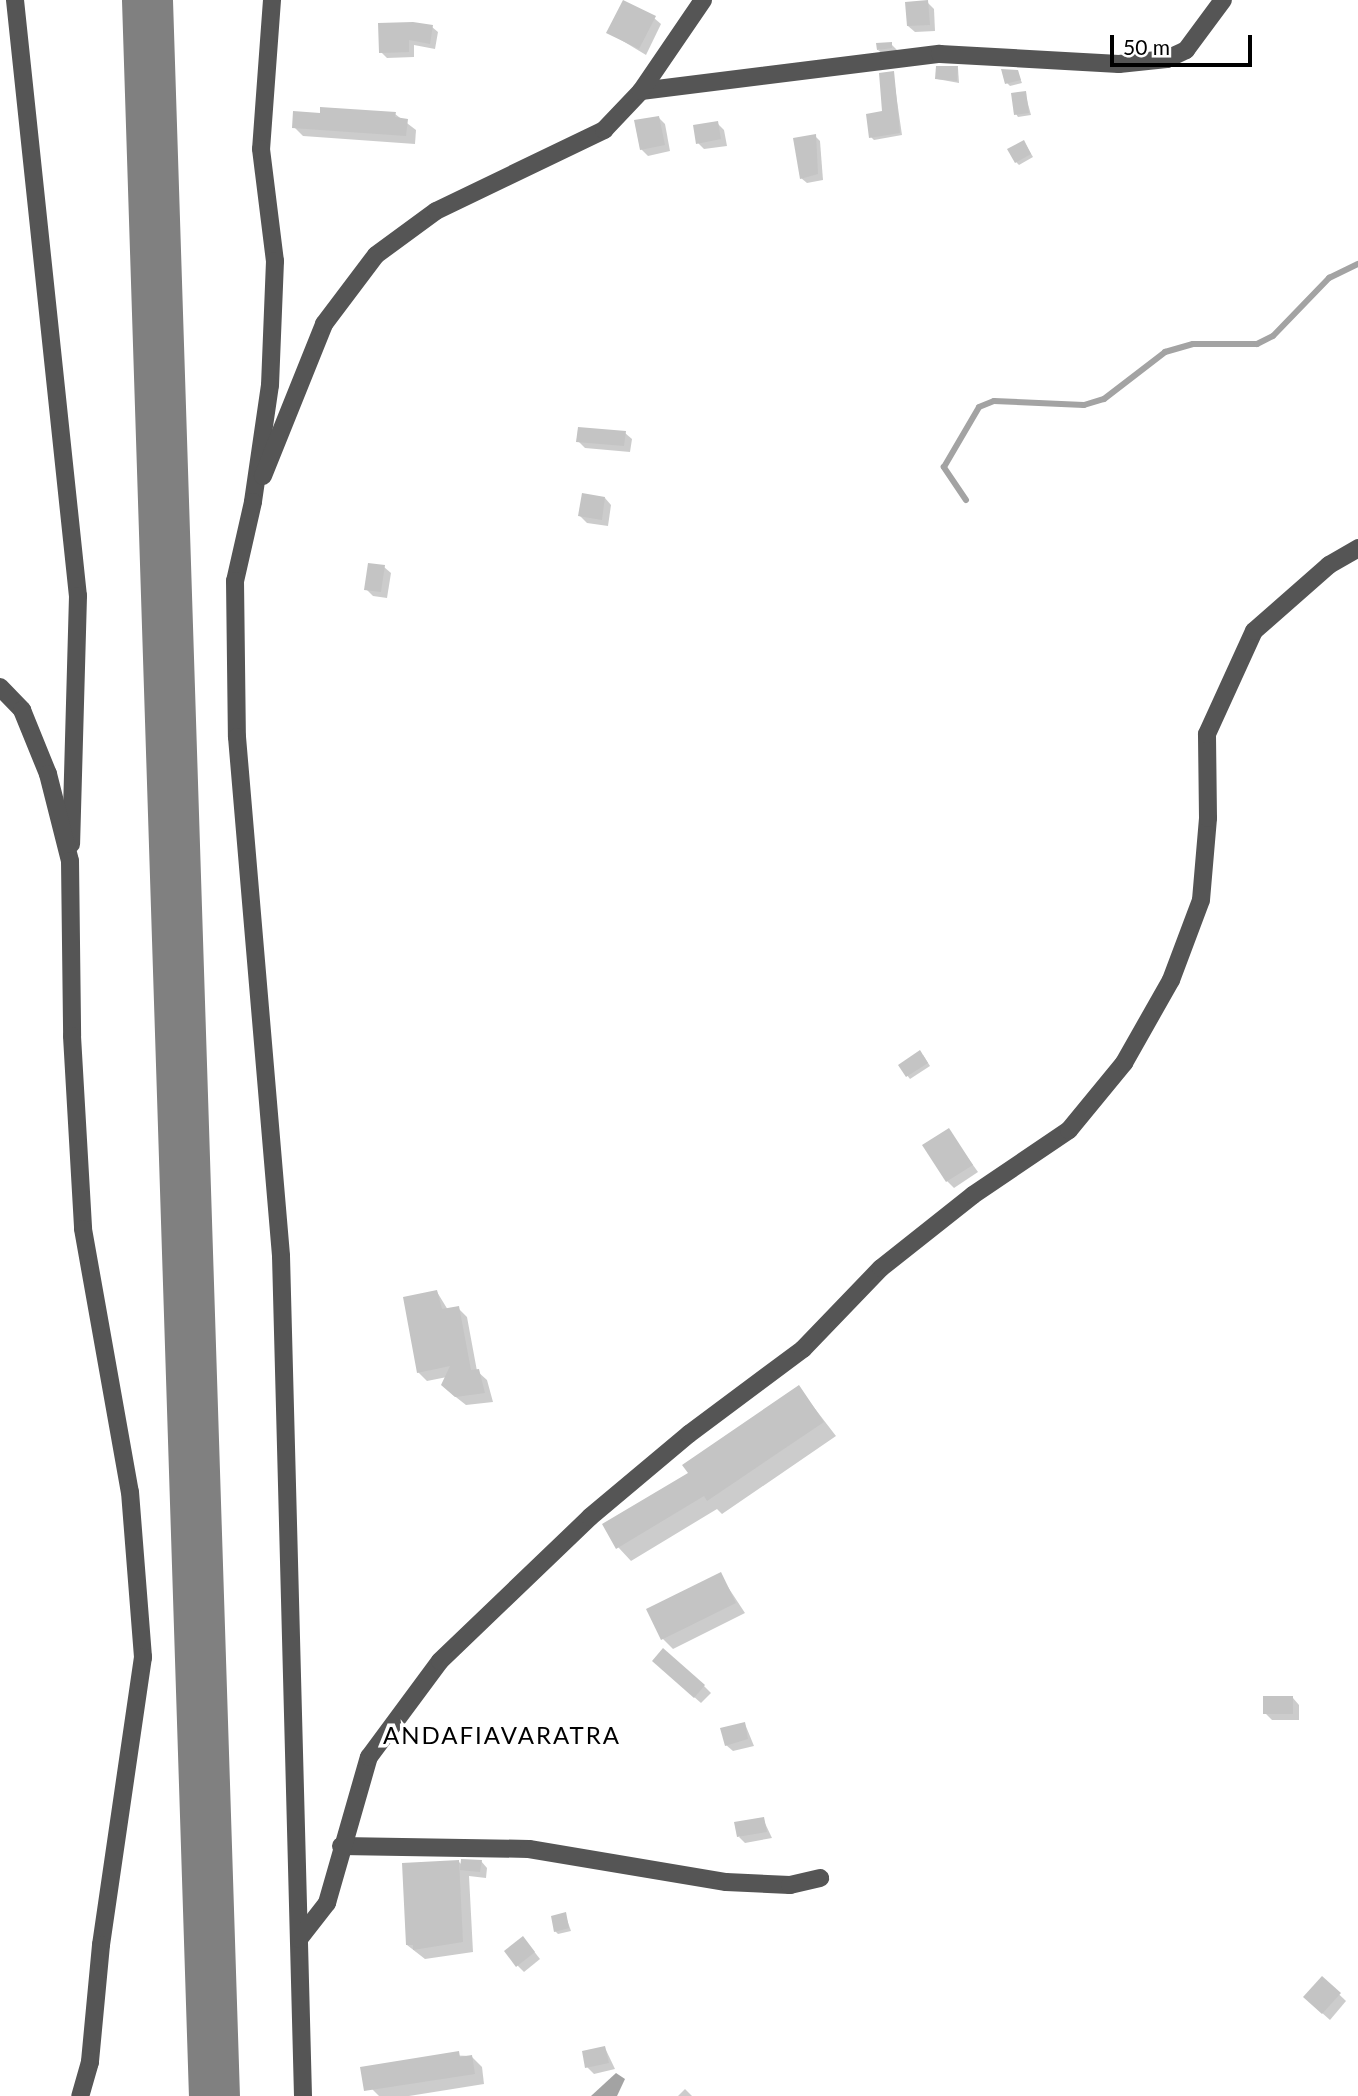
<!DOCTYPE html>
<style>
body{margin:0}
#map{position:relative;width:1358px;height:2096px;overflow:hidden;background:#fff;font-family:Lato,sans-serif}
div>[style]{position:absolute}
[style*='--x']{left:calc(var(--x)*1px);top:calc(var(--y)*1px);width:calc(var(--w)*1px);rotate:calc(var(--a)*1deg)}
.water>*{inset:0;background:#a3a3a3}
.shadow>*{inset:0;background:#0003}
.stream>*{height:6px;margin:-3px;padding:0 3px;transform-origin:3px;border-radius:3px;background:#a3a3a3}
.taxiway>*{height:51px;margin:-25.5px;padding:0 25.5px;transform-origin:25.5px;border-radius:25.5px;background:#808080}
.building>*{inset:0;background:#c4c4c4}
.minor>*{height:18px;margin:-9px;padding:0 9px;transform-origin:9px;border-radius:9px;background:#555}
span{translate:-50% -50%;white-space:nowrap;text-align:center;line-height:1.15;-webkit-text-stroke:7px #fff;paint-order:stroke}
.neighbourhood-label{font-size:24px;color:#000;letter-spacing:2px}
.scale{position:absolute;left:1110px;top:35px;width:142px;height:32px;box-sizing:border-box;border:4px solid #000;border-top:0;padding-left:9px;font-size:21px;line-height:24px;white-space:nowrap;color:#000;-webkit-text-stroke:5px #fff;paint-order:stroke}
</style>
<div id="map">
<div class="water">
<i style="clip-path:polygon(616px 2073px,625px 2079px,617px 2096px,591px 2096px)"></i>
</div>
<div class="shadow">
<i style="clip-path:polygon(927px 2px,934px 9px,935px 31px,915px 32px,908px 26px)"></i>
<i style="clip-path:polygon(654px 18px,661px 24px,646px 55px,608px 32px)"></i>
<i style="clip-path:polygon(432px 27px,438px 32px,435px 49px,414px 45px,414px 57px,387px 58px,381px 52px)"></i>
<i style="clip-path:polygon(891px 44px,898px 51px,885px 56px,878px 50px)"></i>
<i style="clip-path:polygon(958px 68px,959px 83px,937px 79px)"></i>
<i style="clip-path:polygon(1017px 71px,1022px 83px,1010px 86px,1007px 83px)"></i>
<i style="clip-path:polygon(893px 73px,902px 135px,874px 140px,871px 137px,884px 113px)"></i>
<i style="clip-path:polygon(1025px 93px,1031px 115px,1018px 117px,1016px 114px)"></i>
<i style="clip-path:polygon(395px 114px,416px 130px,415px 144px,303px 136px,294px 127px)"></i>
<i style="clip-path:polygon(658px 117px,665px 124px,670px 151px,648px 156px,641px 149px)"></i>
<i style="clip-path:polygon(717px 123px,724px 130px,727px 146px,704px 149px,698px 143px)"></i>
<i style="clip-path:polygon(815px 136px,820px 141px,823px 180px,807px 183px,801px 178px)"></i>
<i style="clip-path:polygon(1026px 145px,1033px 157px,1019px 165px,1016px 162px)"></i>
<i style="clip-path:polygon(625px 433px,632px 439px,630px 452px,585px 448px,578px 441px)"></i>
<i style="clip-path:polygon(605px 498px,611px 505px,608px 526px,587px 523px,580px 516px)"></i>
<i style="clip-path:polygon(384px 567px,391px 573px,387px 598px,373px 596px,366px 589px)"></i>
<i style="clip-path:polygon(923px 1055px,930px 1066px,910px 1079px,900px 1066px)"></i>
<i style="clip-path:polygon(948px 1130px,978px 1172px,954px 1188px,947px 1181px)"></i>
<i style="clip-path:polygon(437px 1292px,448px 1310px,458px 1308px,467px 1317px,477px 1371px,487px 1380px,493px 1402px,466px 1405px,452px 1394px,447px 1377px,427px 1381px,418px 1372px)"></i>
<i style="clip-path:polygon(799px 1388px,836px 1436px,722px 1514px,717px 1509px,631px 1561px,618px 1547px,690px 1473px)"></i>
<i style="clip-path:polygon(720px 1575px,745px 1613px,673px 1649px,662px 1638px)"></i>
<i style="clip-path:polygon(661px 1668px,704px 1686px,711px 1693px,701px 1703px)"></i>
<i style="clip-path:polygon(1293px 1698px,1299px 1705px,1299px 1720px,1272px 1720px,1265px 1713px)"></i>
<i style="clip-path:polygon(745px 1724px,754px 1746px,733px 1751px,726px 1745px)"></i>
<i style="clip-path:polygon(763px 1819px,772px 1838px,745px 1843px,739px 1837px)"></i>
<i style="clip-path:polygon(458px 1861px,462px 1865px,481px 1861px,487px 1868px,486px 1878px,469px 1876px,473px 1952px,425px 1959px,407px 1945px)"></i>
<i style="clip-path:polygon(565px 1914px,571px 1931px,558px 1934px,555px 1931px)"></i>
<i style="clip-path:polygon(529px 1945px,540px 1959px,524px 1972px,517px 1965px)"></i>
<i style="clip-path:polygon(1322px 1978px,1346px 2001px,1330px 2020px,1312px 2004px)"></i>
<i style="clip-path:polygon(605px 2048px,615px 2069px,594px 2074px,587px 2067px)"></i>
<i style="clip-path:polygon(442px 2055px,471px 2056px,482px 2067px,484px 2084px,409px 2096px,379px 2096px,372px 2089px)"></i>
<i style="clip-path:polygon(685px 2089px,692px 2096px,678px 2096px)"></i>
</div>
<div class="stream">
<i style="--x:966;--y:500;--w:40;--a:-124"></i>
<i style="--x:944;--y:467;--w:69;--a:-59.7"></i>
<i style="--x:979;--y:407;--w:16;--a:-22"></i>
<i style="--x:994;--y:401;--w:90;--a:2.5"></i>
<i style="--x:1084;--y:405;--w:21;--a:-17"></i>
<i style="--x:1104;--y:399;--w:77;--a:-37.6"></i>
<i style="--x:1165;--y:352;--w:29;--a:-16"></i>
<i style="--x:1193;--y:344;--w:64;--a:0"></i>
<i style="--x:1257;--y:344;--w:18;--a:-27"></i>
<i style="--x:1273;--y:336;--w:81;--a:-46"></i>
<i style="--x:1329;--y:278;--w:32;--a:-26"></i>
</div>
<div class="taxiway">
<i style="--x:147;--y:0;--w:2097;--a:88.17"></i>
</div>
<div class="building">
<i style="clip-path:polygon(623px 0,656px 16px,639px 49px,606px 33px)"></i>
<i style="clip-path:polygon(928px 0,930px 25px,907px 26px,905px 2px)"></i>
<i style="clip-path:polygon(413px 22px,433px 25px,430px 44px,409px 40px,409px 52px,379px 53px,378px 23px)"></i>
<i style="clip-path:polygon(892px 42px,892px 48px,877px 50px,876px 43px)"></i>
<i style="clip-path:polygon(936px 66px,958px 66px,957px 81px,935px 79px)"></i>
<i style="clip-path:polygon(1001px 69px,1018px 70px,1021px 80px,1005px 84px)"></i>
<i style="clip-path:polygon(894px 71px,900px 133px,869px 138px,866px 114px,882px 111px,879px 73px)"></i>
<i style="clip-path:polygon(1026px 91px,1029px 113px,1014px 115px,1011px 93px)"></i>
<i style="clip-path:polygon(320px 107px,396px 112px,395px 117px,408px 119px,406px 136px,292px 128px,293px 111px,320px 113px)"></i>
<i style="clip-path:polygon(659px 116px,665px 145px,640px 150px,634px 120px)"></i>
<i style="clip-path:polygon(718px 121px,721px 139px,696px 144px,693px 125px)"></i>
<i style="clip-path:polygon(816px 134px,818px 174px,800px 179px,793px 138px)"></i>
<i style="clip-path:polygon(1024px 140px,1031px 154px,1015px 163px,1007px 149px)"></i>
<i style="clip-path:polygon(578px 427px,626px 431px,624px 446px,576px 442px)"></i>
<i style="clip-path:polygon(582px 493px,605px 497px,602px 520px,578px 516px)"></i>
<i style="clip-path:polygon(368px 563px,385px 565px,381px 592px,364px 590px)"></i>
<i style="clip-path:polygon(920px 1050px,928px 1063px,906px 1077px,898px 1065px)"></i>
<i style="clip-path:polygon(949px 1128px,973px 1165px,946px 1182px,922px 1145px)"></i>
<i style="clip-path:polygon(437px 1290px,442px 1309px,459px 1306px,471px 1370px,479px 1369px,485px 1393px,455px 1397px,441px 1385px,450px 1366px,417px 1373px,403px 1297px)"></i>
<i style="clip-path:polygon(799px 1385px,824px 1422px,707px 1501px,704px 1496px,616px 1549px,602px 1524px,688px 1473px,682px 1465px)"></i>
<i style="clip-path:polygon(721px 1572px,736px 1603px,661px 1640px,646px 1609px)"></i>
<i style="clip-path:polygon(663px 1648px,705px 1685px,694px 1698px,652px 1661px)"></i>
<i style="clip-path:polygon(1263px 1696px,1293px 1696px,1293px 1714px,1263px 1714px)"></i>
<i style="clip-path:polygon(745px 1722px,748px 1739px,725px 1746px,720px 1728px)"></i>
<i style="clip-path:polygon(764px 1817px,767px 1832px,737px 1837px,734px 1822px)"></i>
<i style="clip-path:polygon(461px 1859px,482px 1860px,480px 1872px,460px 1870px)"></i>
<i style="clip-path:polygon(459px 1860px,463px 1942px,413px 1950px,413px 1945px,406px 1945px,402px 1863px)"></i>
<i style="clip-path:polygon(566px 1912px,569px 1928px,554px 1932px,551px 1916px)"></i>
<i style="clip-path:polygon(523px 1936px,535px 1952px,516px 1967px,504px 1951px)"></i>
<i style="clip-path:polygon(1322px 1976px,1341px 1993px,1322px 2014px,1303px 1997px)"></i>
<i style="clip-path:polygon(605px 2046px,609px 2063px,585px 2068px,582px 2051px)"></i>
<i style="clip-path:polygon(459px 2051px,460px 2057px,472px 2055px,475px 2074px,364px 2091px,360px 2067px)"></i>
</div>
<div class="minor">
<i style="--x:15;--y:0;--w:599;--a:83.97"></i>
<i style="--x:78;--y:596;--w:248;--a:91.6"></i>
<i style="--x:272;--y:0;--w:149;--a:94.2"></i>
<i style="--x:261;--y:149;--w:113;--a:82.9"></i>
<i style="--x:275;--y:261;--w:124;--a:92.3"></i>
<i style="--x:270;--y:385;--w:118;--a:98.3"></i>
<i style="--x:253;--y:502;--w:81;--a:102.8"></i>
<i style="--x:235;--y:581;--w:156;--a:89.3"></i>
<i style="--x:237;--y:737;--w:521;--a:85.15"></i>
<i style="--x:281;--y:1256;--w:840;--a:88.5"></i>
<i style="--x:641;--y:91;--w:301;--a:-7.1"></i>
<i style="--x:940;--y:54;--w:179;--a:3.2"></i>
<i style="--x:1119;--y:64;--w:48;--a:-5.9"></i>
<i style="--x:1167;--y:59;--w:21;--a:-25"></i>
<i style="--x:1186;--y:50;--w:62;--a:-53.5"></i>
<i style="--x:263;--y:476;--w:164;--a:-68.1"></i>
<i style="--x:324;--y:324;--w:86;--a:-53"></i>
<i style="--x:376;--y:255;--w:74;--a:-36.3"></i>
<i style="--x:436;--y:211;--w:187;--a:-25.7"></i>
<i style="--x:604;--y:130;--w:54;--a:-46.5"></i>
<i style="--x:641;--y:91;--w:110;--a:-55.7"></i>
<i style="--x:0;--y:687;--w:32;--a:46"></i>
<i style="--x:22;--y:710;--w:69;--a:67.9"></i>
<i style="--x:48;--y:774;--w:90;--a:75.8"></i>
<i style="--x:70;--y:861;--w:175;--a:89.3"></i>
<i style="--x:72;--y:1036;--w:193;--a:86.7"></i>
<i style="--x:83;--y:1229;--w:267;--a:79.9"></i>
<i style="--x:130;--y:1492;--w:166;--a:85.5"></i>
<i style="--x:143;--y:1657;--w:291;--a:98.3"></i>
<i style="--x:101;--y:1945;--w:118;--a:95.4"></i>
<i style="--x:90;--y:2062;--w:35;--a:106"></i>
<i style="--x:341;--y:1846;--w:188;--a:0.9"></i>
<i style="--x:529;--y:1849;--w:200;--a:9.5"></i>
<i style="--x:726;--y:1882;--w:64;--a:2.7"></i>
<i style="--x:790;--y:1885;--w:31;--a:-13"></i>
<i style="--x:299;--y:1939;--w:46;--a:-52.1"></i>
<i style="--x:327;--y:1903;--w:152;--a:-74"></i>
<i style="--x:369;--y:1757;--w:119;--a:-53.5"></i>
<i style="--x:440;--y:1661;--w:208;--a:-43.8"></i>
<i style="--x:590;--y:1517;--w:129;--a:-40"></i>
<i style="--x:689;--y:1434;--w:142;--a:-36.7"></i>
<i style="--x:803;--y:1349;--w:112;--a:-46.1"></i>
<i style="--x:881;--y:1268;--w:117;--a:-38.4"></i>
<i style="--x:973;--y:1195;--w:116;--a:-34.1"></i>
<i style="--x:1069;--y:1130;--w:87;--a:-50.6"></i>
<i style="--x:1124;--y:1063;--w:95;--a:-60.5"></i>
<i style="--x:1171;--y:980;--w:85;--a:-69.4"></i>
<i style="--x:1201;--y:900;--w:82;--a:-85.1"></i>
<i style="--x:1208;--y:818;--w:84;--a:-90.7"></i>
<i style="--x:1207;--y:734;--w:113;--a:-65.5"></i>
<i style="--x:1254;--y:631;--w:100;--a:-41.3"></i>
<i style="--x:1329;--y:565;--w:34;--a:-30"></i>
</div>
<div class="neighbourhood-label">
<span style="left:502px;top:1735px">ANDAFIAVARATRA</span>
</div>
<div class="scale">50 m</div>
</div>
